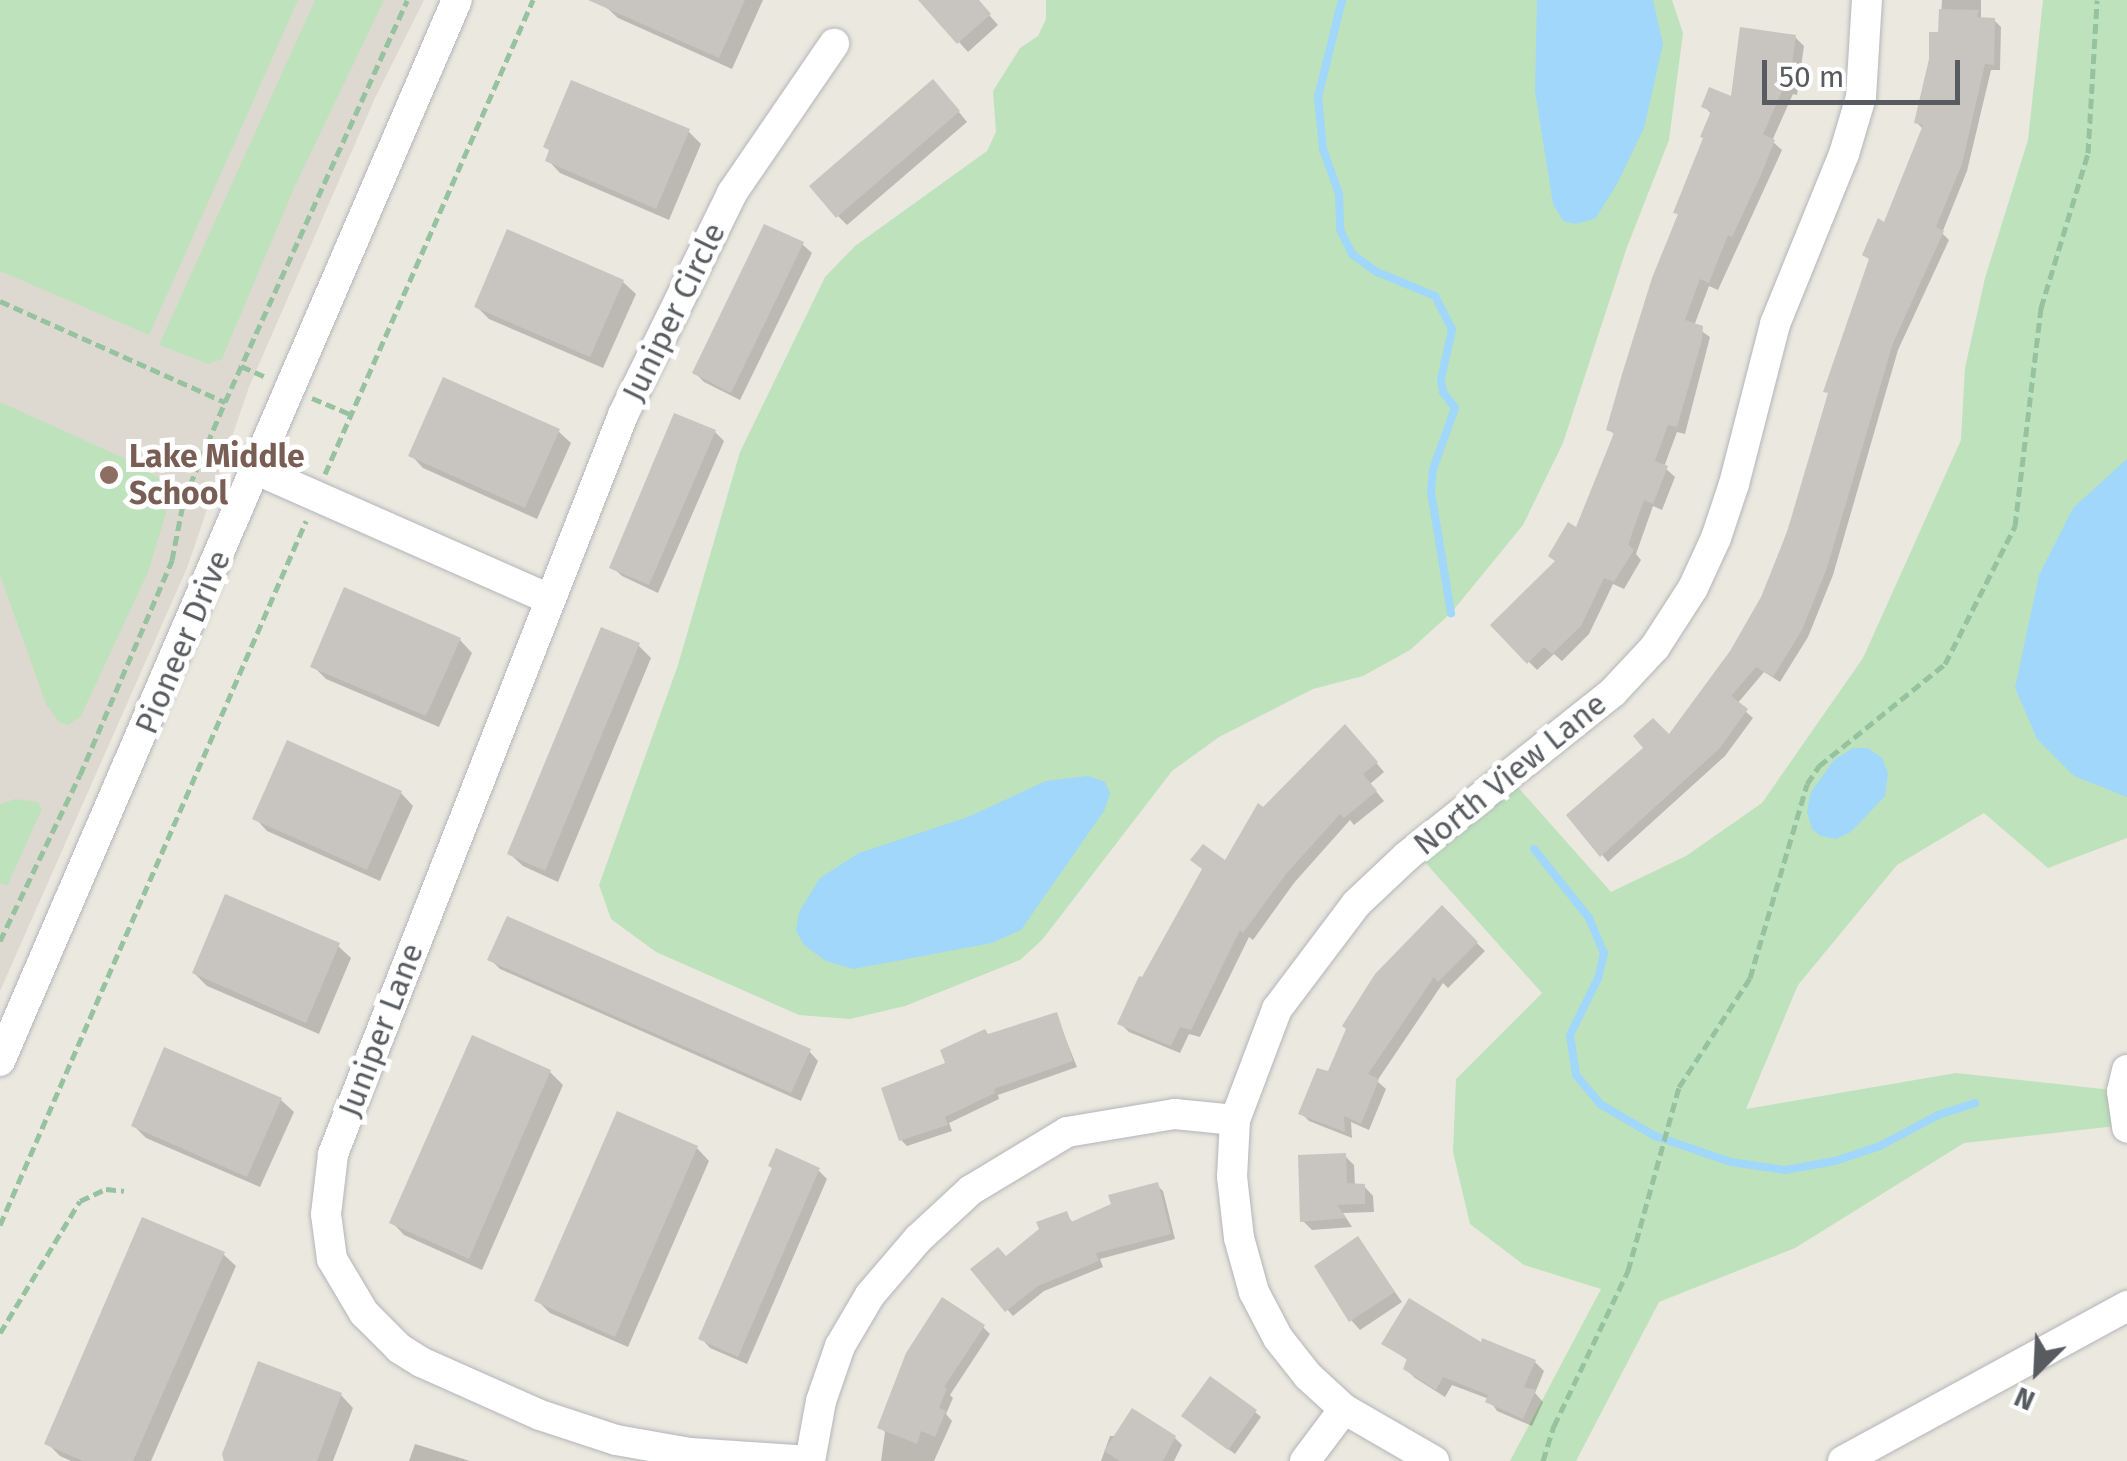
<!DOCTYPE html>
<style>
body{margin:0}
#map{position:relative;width:2127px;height:1461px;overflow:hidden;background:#ebe8df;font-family:"Fira Sans",sans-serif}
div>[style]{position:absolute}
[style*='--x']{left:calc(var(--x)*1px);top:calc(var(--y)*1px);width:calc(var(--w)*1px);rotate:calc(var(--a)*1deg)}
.education>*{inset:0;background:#ddd9d0}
.green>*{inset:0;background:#bee2bc}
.water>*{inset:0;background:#a0d7fa}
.shadow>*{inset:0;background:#0003}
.stream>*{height:8px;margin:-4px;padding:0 4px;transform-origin:4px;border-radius:4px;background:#a0d7fa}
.building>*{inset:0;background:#c8c4bf}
.path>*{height:5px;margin-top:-2.5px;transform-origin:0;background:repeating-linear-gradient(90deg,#96c2a0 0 10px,transparent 0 15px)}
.roads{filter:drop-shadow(0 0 2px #b2b6ba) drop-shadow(0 0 2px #b2b6ba)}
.minor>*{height:30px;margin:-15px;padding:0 15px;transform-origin:15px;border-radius:15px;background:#fff}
.dots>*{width:28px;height:28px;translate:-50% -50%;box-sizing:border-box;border:5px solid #fff;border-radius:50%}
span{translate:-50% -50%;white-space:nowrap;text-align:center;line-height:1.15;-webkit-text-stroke:10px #fff;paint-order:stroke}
.street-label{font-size:32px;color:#585c60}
.education-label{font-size:32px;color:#785e54;font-weight:700}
.left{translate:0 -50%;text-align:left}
.north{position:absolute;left:1987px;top:1321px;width:100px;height:100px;-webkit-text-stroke:8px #fff;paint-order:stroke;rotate:204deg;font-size:28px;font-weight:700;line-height:40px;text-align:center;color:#585c60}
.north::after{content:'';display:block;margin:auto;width:35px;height:45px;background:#585c60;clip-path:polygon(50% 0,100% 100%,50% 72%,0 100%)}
.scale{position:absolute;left:1762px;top:60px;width:198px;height:45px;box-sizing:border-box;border:5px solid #585c60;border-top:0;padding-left:12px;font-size:30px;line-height:35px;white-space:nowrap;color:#585c60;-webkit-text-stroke:8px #fff;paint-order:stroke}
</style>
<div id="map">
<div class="education">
<i style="clip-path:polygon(0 0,424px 0,375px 98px,249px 387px,187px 568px,0 991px)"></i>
</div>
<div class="green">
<i style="clip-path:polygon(0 0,298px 0,149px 335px,0 271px)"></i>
<i style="clip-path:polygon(315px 0,384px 0,294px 188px,222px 359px,208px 364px,159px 345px)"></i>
<i style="clip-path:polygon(1046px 0,1672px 0,1683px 33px,1669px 140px,1627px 247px,1563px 443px,1523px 525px,1451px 613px,1410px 650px,1363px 676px,1313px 689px,1219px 737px,1172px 771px,1042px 940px,1020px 960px,905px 1006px,850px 1019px,799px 1015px,656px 952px,611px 919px,599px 885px,678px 665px,740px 452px,825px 277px,855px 246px,987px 151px,996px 132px,993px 91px,1020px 48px,1038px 36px,1046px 19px)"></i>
<i style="clip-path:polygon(2043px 0,2127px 0,2127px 838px,2048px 868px,1984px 813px,1897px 865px,1798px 985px,1746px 1109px,1956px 1073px,2121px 1091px,2125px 1125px,1964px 1143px,1795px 1248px,1659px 1302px,1576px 1461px,1510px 1461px,1601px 1289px,1524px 1265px,1470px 1224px,1453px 1152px,1456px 1079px,1542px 993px,1414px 850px,1509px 777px,1611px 892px,1686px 856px,1762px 803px,1863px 658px,1961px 440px,1965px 368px,1985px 278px,2028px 140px)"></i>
<i style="clip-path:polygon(0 402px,137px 464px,164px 482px,166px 513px,148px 572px,81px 716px,68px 725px,59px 722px,46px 704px,0 575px)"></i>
<i style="clip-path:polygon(15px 799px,38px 802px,42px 809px,7px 886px,0 883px,0 804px)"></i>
</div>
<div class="water">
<i style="clip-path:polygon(1537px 0,1653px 0,1663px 44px,1644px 128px,1617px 184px,1595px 219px,1575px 224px,1563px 221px,1553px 204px,1535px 91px)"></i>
<i style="clip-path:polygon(2127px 459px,2127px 797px,2074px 776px,2037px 739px,2015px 688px,2039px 575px,2073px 508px)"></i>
<i style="clip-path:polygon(1853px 748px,1868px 748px,1882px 758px,1888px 773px,1885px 796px,1851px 832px,1836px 839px,1821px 836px,1812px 829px,1807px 812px,1811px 792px,1834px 760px)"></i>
<i style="clip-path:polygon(1088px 776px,1105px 782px,1110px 793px,1104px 811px,1021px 930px,992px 943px,853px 969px,826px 961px,804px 945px,796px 931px,799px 912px,820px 878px,859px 853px,968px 817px,1046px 781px)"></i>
</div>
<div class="shadow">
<i style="clip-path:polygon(608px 0,763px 0,732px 69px,618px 18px,605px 6px)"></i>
<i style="clip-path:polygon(921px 0,976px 0,998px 25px,968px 52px)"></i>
<i style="clip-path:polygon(1942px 0,1981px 0,1981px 20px,1994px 20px,2001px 27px,2000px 70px,1991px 70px,1967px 171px,1942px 233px,1949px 240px,1898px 350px,1833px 575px,1808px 637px,1780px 682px,1764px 672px,1737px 704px,1753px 718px,1725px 756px,1608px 862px,1569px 815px,1669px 738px,1732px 652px,1763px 598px,1810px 469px,1886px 226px,1924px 130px,1916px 122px,1940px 35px)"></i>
<i style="clip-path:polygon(1795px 37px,1804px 46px,1797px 95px,1793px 94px,1772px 141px,1782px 150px,1718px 290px,1709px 286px,1694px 326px,1710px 337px,1685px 434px,1677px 432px,1664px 467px,1675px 477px,1662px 510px,1653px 506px,1636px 554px,1641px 560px,1624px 589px,1613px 584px,1589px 634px,1562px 661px,1554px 654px,1537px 670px,1493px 625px,1557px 562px,1578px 531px,1616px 436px,1609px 429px,1712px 115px,1704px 106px,1733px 99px)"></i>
<i style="clip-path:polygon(942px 91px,967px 122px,847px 225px,838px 216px)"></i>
<i style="clip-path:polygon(688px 131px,701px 144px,669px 220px,560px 173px,548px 160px)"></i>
<i style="clip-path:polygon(802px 244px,812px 253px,740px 400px,704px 382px,695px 373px)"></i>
<i style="clip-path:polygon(623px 282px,636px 294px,603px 368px,489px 319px,477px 307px)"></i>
<i style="clip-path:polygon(558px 431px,571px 443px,537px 519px,423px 468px,411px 455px)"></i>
<i style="clip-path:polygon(715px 432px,724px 441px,658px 593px,622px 576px,612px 567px)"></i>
<i style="clip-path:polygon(460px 640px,472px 653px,439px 727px,326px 679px,313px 666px)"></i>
<i style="clip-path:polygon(638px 645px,651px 658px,558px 882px,523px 866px,510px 854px)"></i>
<i style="clip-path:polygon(1354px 736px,1384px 772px,1370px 784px,1384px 801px,1354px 825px,1350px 820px,1294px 883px,1253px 940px,1249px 937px,1200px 1037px,1189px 1034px,1180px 1053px,1129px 1032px,1120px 1023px,1144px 981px,1263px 811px)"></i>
<i style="clip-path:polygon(401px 793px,413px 806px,380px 881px,267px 831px,255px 818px)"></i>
<i style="clip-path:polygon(1442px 909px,1485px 951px,1448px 988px,1443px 983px,1377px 1081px,1386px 1089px,1369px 1130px,1351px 1122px,1352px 1138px,1309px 1121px,1301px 1113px)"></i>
<i style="clip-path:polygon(338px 946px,351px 958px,319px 1034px,207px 986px,194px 973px)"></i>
<i style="clip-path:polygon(490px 959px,809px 1051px,818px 1061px,801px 1101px,500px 969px)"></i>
<i style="clip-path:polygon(1056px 1015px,1077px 1067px,998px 1095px,999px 1099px,949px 1123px,952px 1131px,907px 1146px,901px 1140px,989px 1037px)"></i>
<i style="clip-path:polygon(474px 1038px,550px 1072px,563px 1085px,482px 1270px,404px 1235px,392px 1222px)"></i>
<i style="clip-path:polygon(281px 1100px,294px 1112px,260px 1187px,146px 1138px,134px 1126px)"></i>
<i style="clip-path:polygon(697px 1148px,709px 1161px,628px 1347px,550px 1313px,537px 1300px)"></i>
<i style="clip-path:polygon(1345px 1156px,1354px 1165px,1355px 1186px,1364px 1186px,1373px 1196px,1374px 1212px,1343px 1213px,1352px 1227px,1312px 1230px,1303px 1221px)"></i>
<i style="clip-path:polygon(818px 1170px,827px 1179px,747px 1364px,710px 1348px,701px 1338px)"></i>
<i style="clip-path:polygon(1157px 1185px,1163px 1191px,1175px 1239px,1100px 1259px,1103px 1267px,1044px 1291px,1013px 1316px,973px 1270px,1006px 1260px,1066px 1214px,1073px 1223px)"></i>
<i style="clip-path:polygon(1358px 1240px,1402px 1302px,1360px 1330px,1351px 1320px)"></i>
<i style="clip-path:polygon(223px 1254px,236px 1266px,151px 1461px,71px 1461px,60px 1456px,47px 1443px)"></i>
<i style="clip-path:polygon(983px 1327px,990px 1334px,950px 1395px,953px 1398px,946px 1414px,952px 1421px,934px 1461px,881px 1461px,885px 1432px,880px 1427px)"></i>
<i style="clip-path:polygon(1384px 1343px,1482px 1345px,1535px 1362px,1544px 1371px,1535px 1393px,1543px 1402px,1532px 1426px,1497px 1411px,1489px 1399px,1452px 1385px,1445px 1397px,1415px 1378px,1406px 1369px,1409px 1361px)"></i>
<i style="clip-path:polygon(341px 1395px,353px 1408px,333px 1461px,227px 1461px)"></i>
<i style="clip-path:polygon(1255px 1412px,1261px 1417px,1235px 1454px,1190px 1422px)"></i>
<i style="clip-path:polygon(1110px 1436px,1175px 1438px,1182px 1445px,1174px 1461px,1101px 1461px)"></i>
<i style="clip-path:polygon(415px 1444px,470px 1461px,409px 1461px)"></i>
</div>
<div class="stream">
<i style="--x:1342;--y:0;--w:100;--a:103.9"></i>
<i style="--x:1318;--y:97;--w:52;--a:84.5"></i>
<i style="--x:1323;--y:149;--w:48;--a:70.4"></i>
<i style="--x:1339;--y:194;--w:36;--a:88"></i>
<i style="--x:1340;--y:230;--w:27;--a:63"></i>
<i style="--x:1352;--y:254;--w:31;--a:36"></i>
<i style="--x:1377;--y:272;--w:63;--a:22.5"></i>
<i style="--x:1435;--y:296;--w:38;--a:63"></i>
<i style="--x:1452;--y:330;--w:50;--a:102.7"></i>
<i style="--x:1441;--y:379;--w:13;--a:81"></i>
<i style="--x:1443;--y:392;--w:20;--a:53"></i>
<i style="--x:1455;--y:408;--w:65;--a:109.8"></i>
<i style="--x:1433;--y:469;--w:23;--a:95"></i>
<i style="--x:1431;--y:492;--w:123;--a:80.6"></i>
<i style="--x:1534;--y:849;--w:88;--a:51.4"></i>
<i style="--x:1589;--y:918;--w:38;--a:67"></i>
<i style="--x:1604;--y:953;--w:26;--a:103"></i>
<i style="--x:1598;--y:978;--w:64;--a:116.2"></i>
<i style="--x:1570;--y:1035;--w:40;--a:81.5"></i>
<i style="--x:1576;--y:1075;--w:38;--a:50"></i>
<i style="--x:1600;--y:1104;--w:64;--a:30.2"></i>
<i style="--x:1655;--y:1136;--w:80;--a:18.9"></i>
<i style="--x:1731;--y:1162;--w:55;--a:8.4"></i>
<i style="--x:1785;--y:1170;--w:51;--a:-10.2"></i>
<i style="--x:1835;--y:1161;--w:47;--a:-18.4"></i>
<i style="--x:1880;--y:1146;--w:66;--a:-28.1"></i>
<i style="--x:1938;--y:1115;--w:39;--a:-18"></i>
</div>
<div class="building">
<i style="clip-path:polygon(588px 0,745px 0,719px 58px)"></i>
<i style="clip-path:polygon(918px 0,979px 0,991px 14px,957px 44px)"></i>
<i style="clip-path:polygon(1939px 9px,1979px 10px,1977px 17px,1995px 18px,1994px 65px,1985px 64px,1962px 164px,1936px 227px,1944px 231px,1893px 343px,1827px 568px,1802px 630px,1773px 677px,1756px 667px,1731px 696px,1748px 709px,1719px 749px,1600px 857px,1566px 815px,1643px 748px,1633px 736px,1653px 718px,1669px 734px,1730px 651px,1761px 597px,1787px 532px,1828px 393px,1823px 392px,1869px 259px,1862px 255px,1878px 218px,1884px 222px,1923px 125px,1914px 123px,1929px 59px,1929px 32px,1938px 32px)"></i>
<i style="clip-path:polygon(1740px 27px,1796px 35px,1789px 88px,1784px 87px,1763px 134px,1775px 140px,1761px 175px,1732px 237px,1728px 235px,1709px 283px,1700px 279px,1685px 320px,1703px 326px,1702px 340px,1677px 427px,1668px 425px,1655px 461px,1668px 466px,1653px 504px,1644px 500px,1628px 545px,1634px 550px,1614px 582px,1604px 578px,1581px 626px,1552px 654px,1544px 647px,1527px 664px,1490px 625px,1555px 561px,1548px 556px,1568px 522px,1576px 527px,1614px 433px,1606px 430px,1623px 371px,1652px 278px,1678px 214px,1673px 213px,1703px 138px,1700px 137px,1711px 111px,1701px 107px,1709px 87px,1731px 96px)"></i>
<i style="clip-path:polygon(933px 79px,960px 111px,836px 218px,809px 186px)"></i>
<i style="clip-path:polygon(571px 80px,690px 129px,656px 209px,545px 161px,549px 150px,543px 147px)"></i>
<i style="clip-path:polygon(764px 224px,804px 242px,731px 393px,692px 373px)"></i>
<i style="clip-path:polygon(507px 229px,624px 280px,590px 357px,474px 307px)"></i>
<i style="clip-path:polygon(443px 377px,560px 429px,525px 508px,408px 456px)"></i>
<i style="clip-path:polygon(674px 413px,716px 430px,649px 585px,609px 568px)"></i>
<i style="clip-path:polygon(344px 587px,461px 638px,426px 716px,310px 667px)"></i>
<i style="clip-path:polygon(601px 627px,640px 643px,545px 871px,507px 854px)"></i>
<i style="clip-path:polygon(1345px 724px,1378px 762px,1363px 774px,1377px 791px,1344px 818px,1340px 814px,1286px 874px,1243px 933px,1240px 930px,1191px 1030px,1180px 1027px,1171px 1046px,1117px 1024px,1139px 976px,1142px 977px,1202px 869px,1190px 860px,1203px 844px,1225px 860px,1258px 803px,1263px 807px)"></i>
<i style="clip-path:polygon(287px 740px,402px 791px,367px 870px,252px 819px)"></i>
<i style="clip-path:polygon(225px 894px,340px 943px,306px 1023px,192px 973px)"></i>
<i style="clip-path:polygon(1442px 905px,1478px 942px,1438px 982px,1434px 977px,1368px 1074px,1379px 1079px,1361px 1124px,1344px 1116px,1345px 1132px,1298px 1114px,1317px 1068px,1328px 1071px,1346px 1029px,1342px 1026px,1375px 974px)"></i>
<i style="clip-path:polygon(507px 916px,811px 1049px,791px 1093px,487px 960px)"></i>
<i style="clip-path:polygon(1057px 1012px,1073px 1061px,994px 1089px,995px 1093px,945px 1117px,948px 1125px,899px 1141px,881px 1088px,945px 1063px,940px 1050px,985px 1029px,988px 1034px)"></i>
<i style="clip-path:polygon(472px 1035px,551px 1070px,469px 1259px,389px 1223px)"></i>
<i style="clip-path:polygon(164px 1047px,282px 1098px,247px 1177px,131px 1126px)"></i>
<i style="clip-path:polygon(617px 1111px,698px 1146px,615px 1337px,534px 1301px)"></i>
<i style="clip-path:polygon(776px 1148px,820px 1168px,738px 1357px,698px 1339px,772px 1168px,768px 1166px)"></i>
<i style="clip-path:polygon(1346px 1153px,1347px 1183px,1365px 1184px,1365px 1204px,1337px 1205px,1346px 1218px,1300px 1222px,1298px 1155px)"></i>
<i style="clip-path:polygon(1158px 1182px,1171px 1234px,1096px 1253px,1099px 1261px,1038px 1286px,1005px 1312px,970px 1269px,998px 1247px,1006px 1256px,1039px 1229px,1036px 1222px,1067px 1211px,1071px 1222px,1111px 1204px,1108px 1195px)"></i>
<i style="clip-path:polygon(142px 1217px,225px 1252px,133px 1461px,83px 1461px,44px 1444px)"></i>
<i style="clip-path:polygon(1358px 1236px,1395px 1292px,1349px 1322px,1314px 1266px)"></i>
<i style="clip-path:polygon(942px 1297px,985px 1325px,944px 1387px,947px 1388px,939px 1408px,946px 1411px,935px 1437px,921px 1431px,917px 1444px,877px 1428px,906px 1353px)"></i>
<i style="clip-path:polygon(1409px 1298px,1481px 1342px,1482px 1338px,1536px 1360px,1524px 1387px,1536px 1390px,1523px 1419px,1485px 1402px,1488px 1395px,1443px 1377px,1436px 1390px,1403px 1369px,1407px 1359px,1381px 1344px)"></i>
<i style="clip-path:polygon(258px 1361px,342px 1393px,317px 1461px,224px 1461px,222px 1454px)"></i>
<i style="clip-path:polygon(1210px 1376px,1257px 1410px,1228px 1450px,1181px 1416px)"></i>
<i style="clip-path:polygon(1132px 1408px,1176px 1436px,1163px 1461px,1120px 1461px,1104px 1451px)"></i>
</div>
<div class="path">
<i style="--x:0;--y:301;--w:247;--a:24.2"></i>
<i style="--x:241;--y:366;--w:27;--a:24"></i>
<i style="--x:312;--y:398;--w:43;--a:23"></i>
<i style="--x:325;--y:474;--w:518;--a:-66.31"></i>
<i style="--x:0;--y:941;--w:184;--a:-64.3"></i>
<i style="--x:80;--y:775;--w:234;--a:-66.8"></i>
<i style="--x:172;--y:560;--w:62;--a:-78.9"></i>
<i style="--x:184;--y:499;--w:105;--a:-67.1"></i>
<i style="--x:225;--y:402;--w:441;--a:-65.6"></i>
<i style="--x:0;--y:1225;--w:768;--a:-66.51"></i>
<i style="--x:0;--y:1333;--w:154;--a:-58.8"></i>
<i style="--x:80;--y:1201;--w:29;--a:-25"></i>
<i style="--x:106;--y:1189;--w:18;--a:6"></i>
<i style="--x:1543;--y:1461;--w:37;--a:-73"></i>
<i style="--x:1554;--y:1426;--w:172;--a:-64.5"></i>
<i style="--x:1628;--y:1271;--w:191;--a:-74.5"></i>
<i style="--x:1679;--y:1087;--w:130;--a:-56.9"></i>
<i style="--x:1750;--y:978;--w:202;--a:-73.6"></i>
<i style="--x:1807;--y:784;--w:22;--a:-56"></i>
<i style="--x:1819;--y:766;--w:162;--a:-39"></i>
<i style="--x:1945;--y:664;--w:155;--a:-63.1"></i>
<i style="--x:2015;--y:526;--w:220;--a:-83.2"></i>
<i style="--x:2041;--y:308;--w:162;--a:-73.1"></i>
<i style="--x:2088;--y:153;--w:153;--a:-86.6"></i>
</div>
<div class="roads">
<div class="minor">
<i style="--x:257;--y:470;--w:320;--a:23.8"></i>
<i style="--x:0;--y:1061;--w:1155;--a:-66.7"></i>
<i style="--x:2127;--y:1070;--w:22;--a:103"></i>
<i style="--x:2122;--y:1091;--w:37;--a:82"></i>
<i style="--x:810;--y:1461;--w:120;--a:-176.2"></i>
<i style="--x:690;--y:1453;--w:75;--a:-170"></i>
<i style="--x:616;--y:1440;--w:80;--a:-161.8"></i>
<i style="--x:540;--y:1415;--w:130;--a:-156"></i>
<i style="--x:421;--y:1362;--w:25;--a:-148"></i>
<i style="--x:400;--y:1349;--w:51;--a:-135"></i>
<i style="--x:364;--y:1313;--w:63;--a:-120.7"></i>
<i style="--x:332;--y:1259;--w:45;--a:-97.6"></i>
<i style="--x:326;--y:1214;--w:60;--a:-83.3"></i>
<i style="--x:333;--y:1154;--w:794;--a:-68.57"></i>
<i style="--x:623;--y:415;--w:247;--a:-63.8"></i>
<i style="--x:732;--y:193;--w:181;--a:-55.6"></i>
<i style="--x:810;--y:1461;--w:61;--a:-79.6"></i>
<i style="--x:821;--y:1401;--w:58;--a:-70.9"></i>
<i style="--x:840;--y:1346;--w:59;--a:-59.5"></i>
<i style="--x:870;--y:1295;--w:74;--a:-49.4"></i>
<i style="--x:918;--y:1239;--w:72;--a:-42.8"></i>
<i style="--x:971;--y:1190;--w:112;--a:-31.1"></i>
<i style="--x:1067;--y:1132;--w:109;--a:-9.5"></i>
<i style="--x:1175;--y:1114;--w:60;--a:5.7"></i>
<i style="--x:1305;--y:1461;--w:65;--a:-53.1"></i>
<i style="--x:1434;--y:1461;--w:104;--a:-150"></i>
<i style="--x:1344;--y:1409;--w:49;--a:-137.5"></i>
<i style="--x:1308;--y:1376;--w:48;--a:-128.3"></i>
<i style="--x:1278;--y:1338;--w:52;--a:-117.6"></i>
<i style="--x:1254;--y:1292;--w:56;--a:-105.5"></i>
<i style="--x:1239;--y:1238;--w:61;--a:-96.5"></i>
<i style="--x:1232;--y:1177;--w:57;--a:-87"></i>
<i style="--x:1235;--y:1120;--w:119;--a:-69.3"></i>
<i style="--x:1277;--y:1009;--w:131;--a:-53"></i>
<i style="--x:1356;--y:904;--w:70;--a:-43.3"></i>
<i style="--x:1407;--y:856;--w:263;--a:-38.5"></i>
<i style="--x:1613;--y:692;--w:62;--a:-47"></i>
<i style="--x:1655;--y:647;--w:70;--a:-57.2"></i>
<i style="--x:1693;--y:588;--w:55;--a:-65.3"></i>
<i style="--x:1716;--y:538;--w:57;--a:-71.6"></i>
<i style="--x:1734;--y:484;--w:165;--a:-75.6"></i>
<i style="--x:1775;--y:324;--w:183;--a:-67.9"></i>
<i style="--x:1844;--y:154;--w:59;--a:-73.4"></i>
<i style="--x:1861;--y:97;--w:97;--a:-86.5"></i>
<i style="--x:1843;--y:1461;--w:324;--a:-28.6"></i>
</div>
</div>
<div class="dots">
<i style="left:109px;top:475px;background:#8d6e63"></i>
</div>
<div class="street-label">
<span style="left:674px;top:312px;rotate:-64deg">Juniper Circle</span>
<span style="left:183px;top:642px;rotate:-67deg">Pioneer Drive</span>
<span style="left:1510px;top:774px;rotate:-39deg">North View Lane</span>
<span style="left:381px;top:1030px;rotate:-69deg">Juniper Lane</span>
</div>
<div class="education-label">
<span class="left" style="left:129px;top:475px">Lake Middle<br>School</span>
</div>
<div class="north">N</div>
<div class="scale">50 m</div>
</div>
